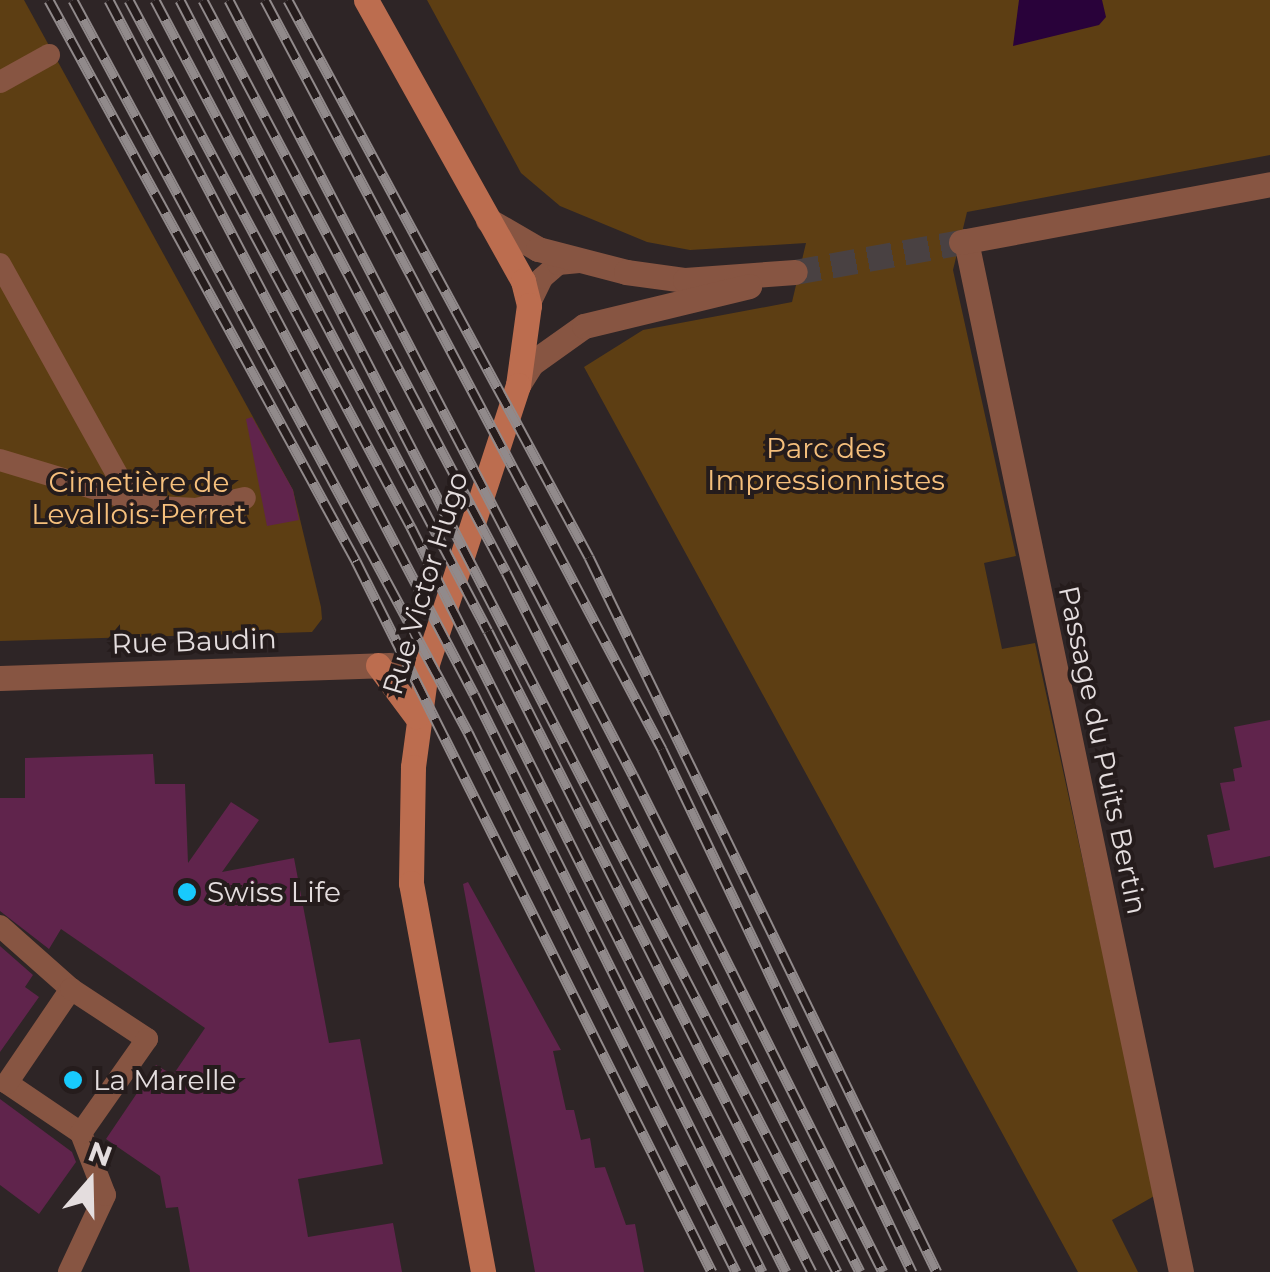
<!DOCTYPE html>
<meta charset="utf-8">
<style>
body{margin:0}
#map{position:relative;width:1270px;height:1272px;overflow:hidden;background:#2e2526;font-family:Montserrat,sans-serif}
div>[style]{position:absolute}
[style*='--x']{left:calc(var(--x)*1px);top:calc(var(--y)*1px);width:calc(var(--w)*1px);rotate:calc(var(--a)*1deg)}
.green>*{inset:0;background:#5d3e13}
.water>*{inset:0;background:#29023a}
.building>*{inset:0;background:#60244c}
.street-tunnel>*{height:25px;margin-top:-12.5px;transform-origin:0;background:repeating-linear-gradient(90deg,#494142 0 25px,transparent 0 37px)}
.lane>*{height:22px;margin:-11px;padding:0 11px;transform-origin:11px;border-radius:11px;background:#875542}
.street>*{height:25px;margin:-12.5px;padding:0 12.5px;transform-origin:12.5px;border-radius:12.5px;background:#875542}
.secondary>*{height:25px;margin:-12.5px;padding:0 12.5px;transform-origin:12.5px;border-radius:12.5px;background:#bc6d4f}
.rail>*{height:11px;margin-top:-5.5px;transform-origin:0;background:repeating-linear-gradient(90deg,#251c1c 0 22px,#918a8b 0 44px);box-sizing:border-box;border-block:2px solid #918a8b}
.dots>*{width:28px;height:28px;translate:-50% -50%;box-sizing:border-box;border:5px solid #251c1c;border-radius:50%}
span{translate:-50% -50%;white-space:nowrap;text-align:center;line-height:1.15;-webkit-text-stroke:8px #251c1c;paint-order:stroke}
.park-label{font-size:28px;color:#f5bf7c}
.street-label{font-size:28px;color:#e4ddde}
.poi-label{font-size:28px;color:#e4ddde}
.left{translate:0 -50%;text-align:left}
.north{position:absolute;left:40px;top:1132px;width:100px;height:100px;-webkit-text-stroke:8px #251c1c;paint-order:stroke;rotate:20deg;font-size:28px;font-weight:700;line-height:40px;text-align:center;color:#e4ddde}
.north::after{content:'';display:block;margin:auto;width:35px;height:45px;background:#e4ddde;clip-path:polygon(50% 0,100% 100%,50% 72%,0 100%)}
</style>
<div id="map">
<div class="green">
<i style="clip-path:polygon(0 0,24px 0,293px 490px,321px 607px,322px 619px,312px 632px,0 641px)"></i>
<i style="clip-path:polygon(427px 0,1270px 0,1270px 155px,967px 212px,953px 270px,1016px 556px,984px 563px,1002px 649px,1035px 643px,1156px 1195px,1112px 1220px,1138px 1272px,1078px 1272px,584px 367px,643px 330px,792px 302px,806px 243px,690px 250px,647px 242px,560px 206px,521px 173px)"></i>
</div>
<div class="water">
<i style="clip-path:polygon(1019px 0,1102px 0,1106px 17px,1099px 25px,1013px 46px)"></i>
</div>
<div class="building">
<i style="clip-path:polygon(252px 417px,293px 490px,299px 520px,267px 526px,246px 419px)"></i>
<i style="clip-path:polygon(1270px 720px,1270px 856px,1214px 868px,1207px 835px,1230px 830px,1220px 783px,1235px 781px,1233px 769px,1242px 767px,1234px 727px)"></i>
<i style="clip-path:polygon(153px 754px,155px 784px,185px 784px,188px 863px,231px 802px,259px 820px,222px 872px,294px 858px,329px 1043px,360px 1039px,383px 1164px,298px 1179px,308px 1237px,393px 1223px,402px 1272px,190px 1272px,178px 1207px,166px 1208px,160px 1176px,106px 1139px,156px 1065px,173px 1075px,205px 1028px,61px 929px,49px 949px,0 911px,0 798px,25px 798px,25px 758px)"></i>
<i style="clip-path:polygon(468px 882px,561px 1050px,553px 1051px,566px 1110px,574px 1110px,581px 1140px,590px 1138px,595px 1168px,605px 1167px,626px 1225px,635px 1224px,644px 1272px,535px 1272px,463px 884px)"></i>
<i style="clip-path:polygon(0 946px,33px 975px,25px 987px,39px 997px,0 1052px)"></i>
<i style="clip-path:polygon(0 1099px,72px 1152px,76px 1162px,39px 1214px,0 1185px)"></i>
</div>
<div class="street-tunnel">
<i style="--x:795;--y:272;--w:169;--a:-10.2"></i>
<i style="--x:389;--y:665;--w:38;--a:-3"></i>
</div>
<div class="lane">
<i style="--x:0;--y:82;--w:56;--a:-28.9"></i>
<i style="--x:0;--y:264;--w:269;--a:60.9"></i>
<i style="--x:529;--y:305;--w:30;--a:-64"></i>
<i style="--x:542;--y:278;--w:21;--a:-41"></i>
<i style="--x:558;--y:264;--w:24;--a:-5"></i>
<i style="--x:0;--y:460;--w:163;--a:16.8"></i>
<i style="--x:156;--y:507;--w:40;--a:2.9"></i>
<i style="--x:196;--y:509;--w:50;--a:-12.7"></i>
<i style="--x:0;--y:926;--w:95;--a:41.6"></i>
<i style="--x:69;--y:1272;--w:85;--a:-64.9"></i>
<i style="--x:105;--y:1195;--w:66;--a:-111.2"></i>
<i style="--x:81;--y:1133;--w:89;--a:-146"></i>
<i style="--x:7;--y:1083;--w:114;--a:-55.8"></i>
<i style="--x:71;--y:989;--w:91;--a:33.3"></i>
<i style="--x:147;--y:1039;--w:115;--a:125.1"></i>
</div>
<div class="street">
<i style="--x:488;--y:220;--w:58;--a:30.1"></i>
<i style="--x:538;--y:249;--w:91;--a:14.6"></i>
<i style="--x:626;--y:272;--w:60;--a:7.7"></i>
<i style="--x:685;--y:280;--w:110;--a:-4.2"></i>
<i style="--x:966;--y:241;--w:1053;--a:78.22"></i>
<i style="--x:961;--y:242;--w:314;--a:-10.6"></i>
<i style="--x:518;--y:385;--w:26;--a:-58"></i>
<i style="--x:532;--y:363;--w:64;--a:-35.4"></i>
<i style="--x:584;--y:326;--w:170;--a:-13.6"></i>
<i style="--x:0;--y:678;--w:389;--a:-1.9"></i>
</div>
<div class="secondary">
<i style="--x:366;--y:0;--w:322;--a:60.8"></i>
<i style="--x:523;--y:281;--w:25;--a:76"></i>
<i style="--x:529;--y:305;--w:81;--a:97.8"></i>
<i style="--x:518;--y:385;--w:293;--a:108.1"></i>
<i style="--x:427;--y:663;--w:105;--a:97.7"></i>
<i style="--x:413;--y:767;--w:116;--a:91"></i>
<i style="--x:411;--y:883;--w:396;--a:79.5"></i>
<i style="--x:378;--y:665;--w:64;--a:53.3"></i>
</div>
<div class="rail">
<i style="--x:49;--y:0;--w:640;--a:61.31"></i>
<i style="--x:356;--y:561;--w:795;--a:63.4"></i>
<i style="--x:73;--y:0;--w:832;--a:61.65"></i>
<i style="--x:468;--y:732;--w:603;--a:63.6"></i>
<i style="--x:109;--y:0;--w:784;--a:62.26"></i>
<i style="--x:474;--y:694;--w:646;--a:63.51"></i>
<i style="--x:129;--y:0;--w:598;--a:61.85"></i>
<i style="--x:411;--y:527;--w:834;--a:63.28"></i>
<i style="--x:155;--y:0;--w:713;--a:62.18"></i>
<i style="--x:488;--y:631;--w:718;--a:63.19"></i>
<i style="--x:180;--y:0;--w:1432;--a:62.68"></i>
<i style="--x:203;--y:0;--w:647;--a:62.09"></i>
<i style="--x:506;--y:572;--w:784;--a:63.17"></i>
<i style="--x:229;--y:0;--w:874;--a:62.47"></i>
<i style="--x:633;--y:775;--w:556;--a:63.3"></i>
<i style="--x:265;--y:0;--w:848;--a:62.07"></i>
<i style="--x:662;--y:749;--w:580;--a:64.45"></i>
<i style="--x:288;--y:0;--w:633;--a:61.61"></i>
<i style="--x:589;--y:557;--w:795;--a:64.05"></i>
</div>
<div class="dots">
<i style="left:187px;top:892px;background:#18cafc"></i>
<i style="left:73px;top:1080px;background:#18cafc"></i>
</div>
<div class="park-label">
<span style="left:826px;top:464px">Parc des<br>Impressionnistes</span>
<span style="left:139px;top:498px">Cimetière de<br>Levallois-Perret</span>
</div>
<div class="street-label">
<span style="left:425px;top:583px;rotate:-73deg">Rue Victor Hugo</span>
<span style="left:194px;top:641px;rotate:-2deg">Rue Baudin</span>
<span style="left:1103px;top:750px;rotate:78deg">Passage du Puits Bertin</span>
</div>
<div class="poi-label">
<span class="left" style="left:207px;top:892px">Swiss Life</span>
<span class="left" style="left:93px;top:1080px">La Marelle</span>
</div>
<div class="north">N</div>
</div>
